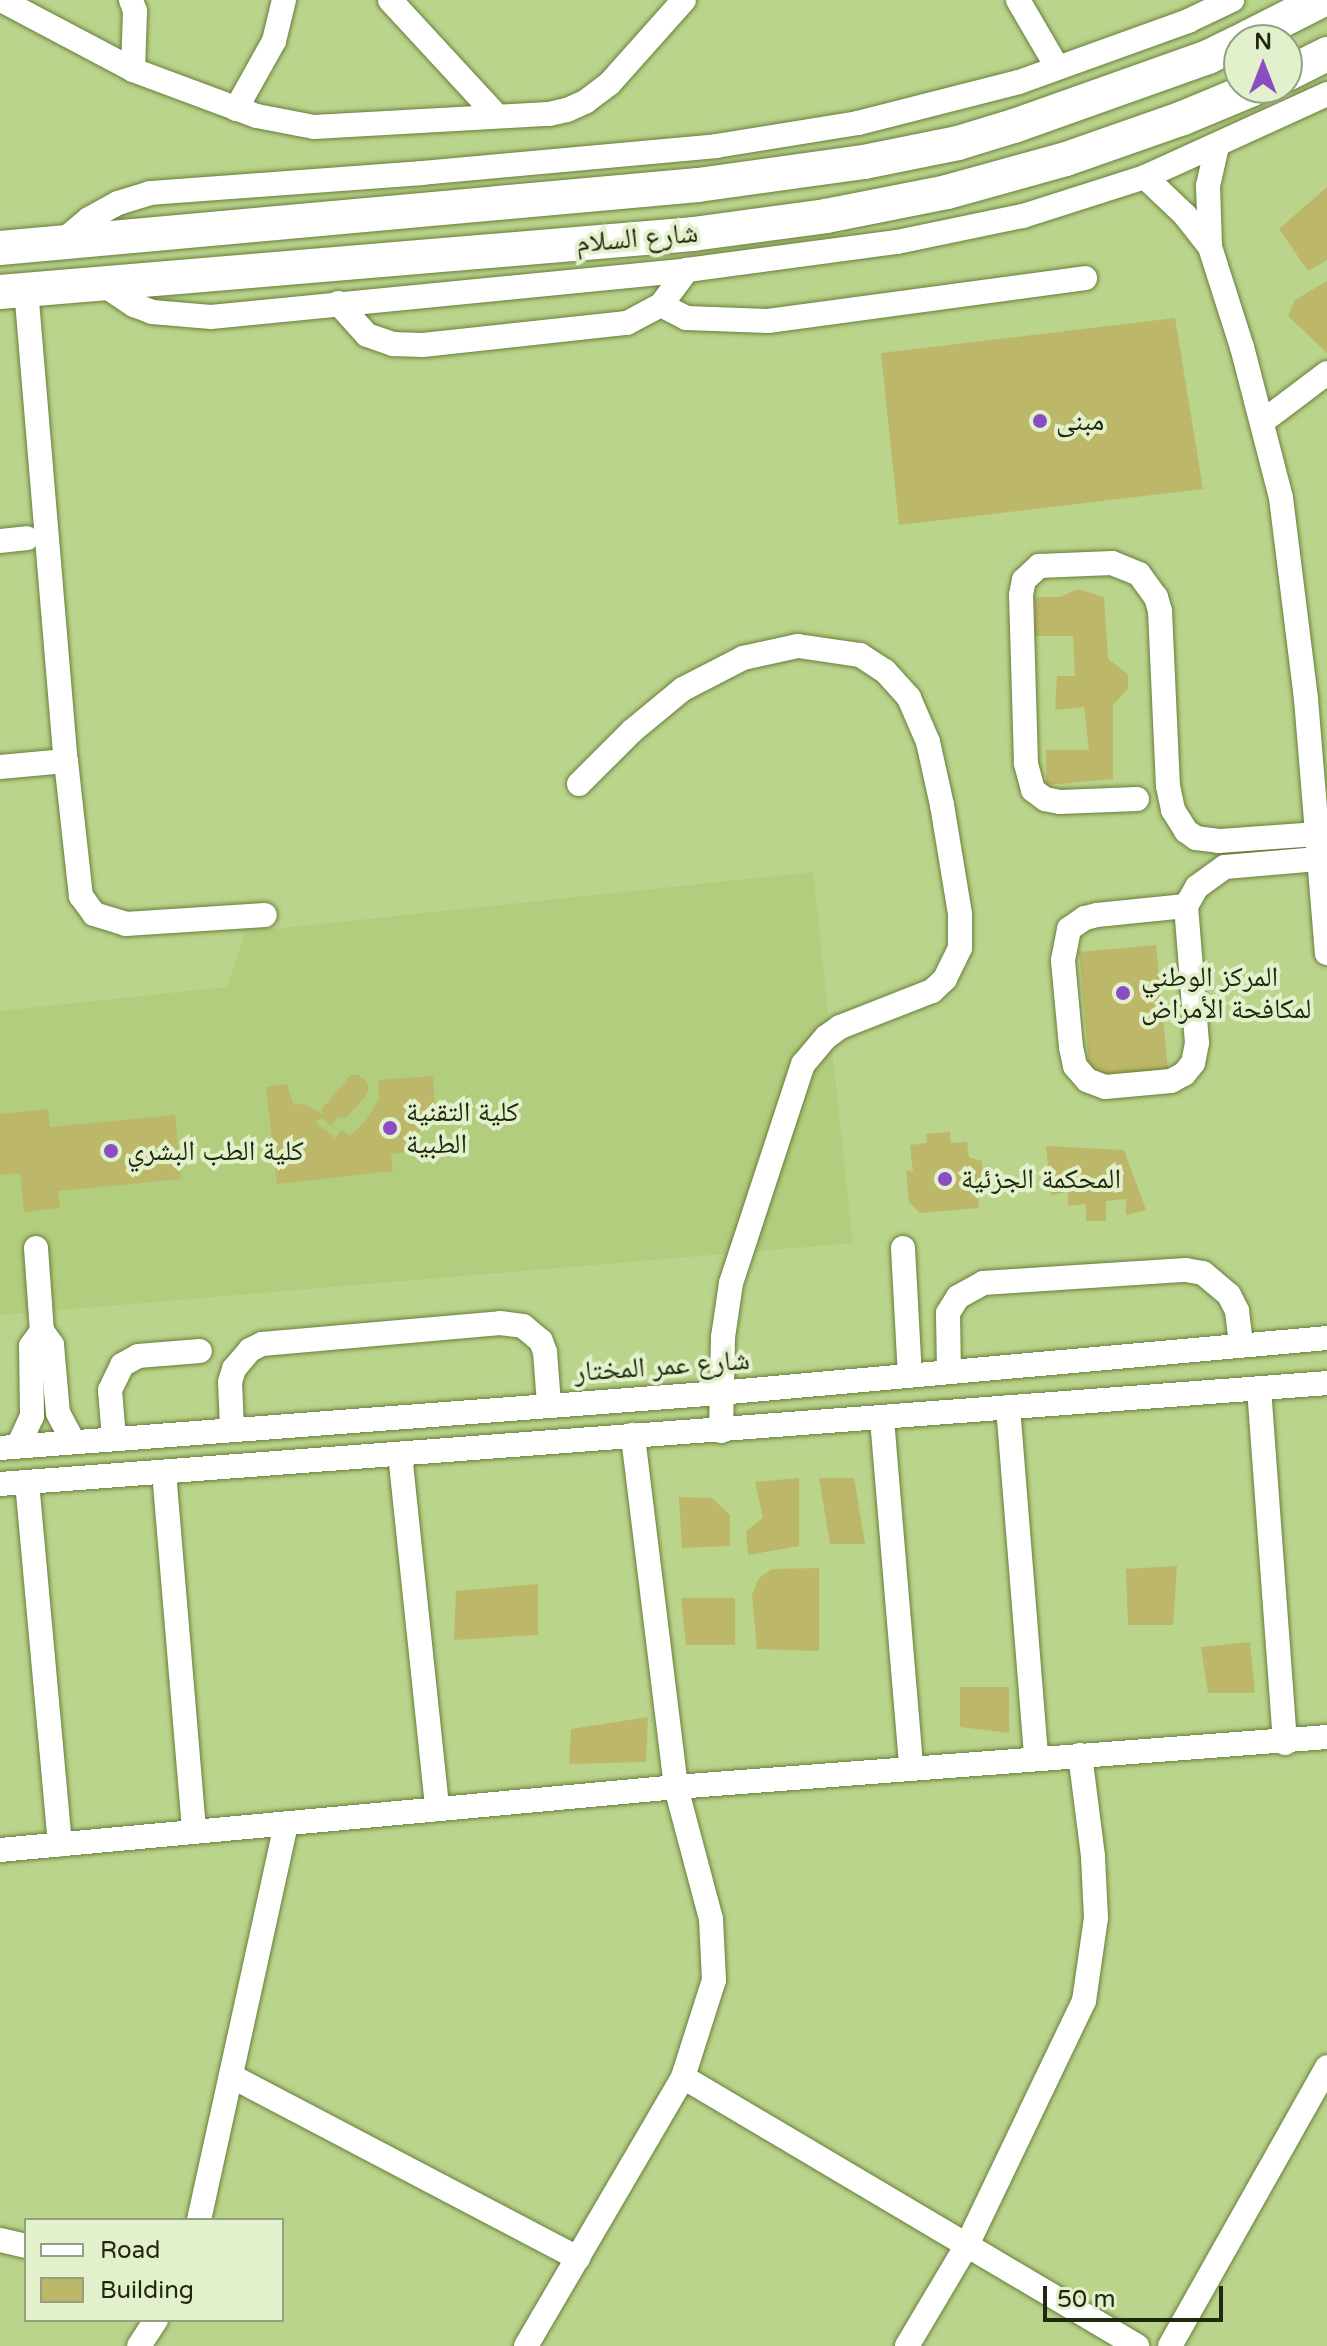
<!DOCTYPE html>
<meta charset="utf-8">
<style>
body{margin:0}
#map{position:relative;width:1327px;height:2346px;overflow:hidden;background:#bad48c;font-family:"Varela Round","Noto Naskh Arabic",sans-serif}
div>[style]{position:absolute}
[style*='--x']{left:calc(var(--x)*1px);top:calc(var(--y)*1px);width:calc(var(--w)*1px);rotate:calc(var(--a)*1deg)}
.built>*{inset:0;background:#b1cd7d}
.building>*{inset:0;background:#bdb769}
.roads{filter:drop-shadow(0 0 2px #687e39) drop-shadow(0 0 2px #687e39)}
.minor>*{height:24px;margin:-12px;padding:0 12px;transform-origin:12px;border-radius:12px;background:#fff}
.highway>*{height:34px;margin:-17px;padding:0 17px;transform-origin:17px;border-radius:17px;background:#fff}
.dots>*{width:22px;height:22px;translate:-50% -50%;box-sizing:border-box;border:4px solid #e2f0cc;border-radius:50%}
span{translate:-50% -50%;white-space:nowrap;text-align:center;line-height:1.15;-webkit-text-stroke:8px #e2f0cc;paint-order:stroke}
.street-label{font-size:28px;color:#20290c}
.poi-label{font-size:28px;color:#20290c}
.left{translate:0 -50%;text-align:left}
.legend{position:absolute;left:24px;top:2218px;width:260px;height:104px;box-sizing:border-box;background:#e2f0cc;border:2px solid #94a07f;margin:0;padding:10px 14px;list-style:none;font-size:24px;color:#20290c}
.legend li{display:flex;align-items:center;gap:16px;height:40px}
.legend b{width:40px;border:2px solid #94a07f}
.north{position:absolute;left:1223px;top:24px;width:80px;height:80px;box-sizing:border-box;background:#e2f0cc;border:2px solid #94a07f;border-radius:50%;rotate:0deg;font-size:22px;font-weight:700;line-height:32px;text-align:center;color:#20290c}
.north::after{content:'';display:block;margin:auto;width:28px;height:36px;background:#8a4dc4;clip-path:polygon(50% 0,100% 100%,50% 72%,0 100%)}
.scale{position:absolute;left:1043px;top:2286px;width:180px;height:36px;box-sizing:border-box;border:4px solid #20290c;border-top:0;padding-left:10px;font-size:24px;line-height:28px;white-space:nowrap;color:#20290c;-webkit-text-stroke:6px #e2f0cc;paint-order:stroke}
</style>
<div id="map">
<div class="built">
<i style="clip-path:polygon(813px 872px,853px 1243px,0 1315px,0 1011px,227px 987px,245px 932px)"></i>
</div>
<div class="building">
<i style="clip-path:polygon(1327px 187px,1327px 260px,1308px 271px,1279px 229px)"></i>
<i style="clip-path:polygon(1327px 281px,1327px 353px,1288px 316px,1295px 300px)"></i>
<i style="clip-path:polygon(1175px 318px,1203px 489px,899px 525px,881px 353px)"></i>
<i style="clip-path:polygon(1078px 589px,1104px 597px,1108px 659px,1128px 674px,1128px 689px,1113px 705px,1113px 779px,1046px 785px,1046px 750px,1089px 750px,1084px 707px,1055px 710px,1057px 676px,1075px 676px,1073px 636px,1035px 636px,1035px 597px,1060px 597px)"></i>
<i style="clip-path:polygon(1156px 945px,1168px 1069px,1090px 1076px,1079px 952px)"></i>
<i style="clip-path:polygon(351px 1075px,358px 1075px,366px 1081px,369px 1087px,366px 1096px,347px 1117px,337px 1118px,331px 1126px,322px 1118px,315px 1122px,335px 1138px,342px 1130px,350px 1136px,366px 1120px,379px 1099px,378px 1080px,433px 1076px,435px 1110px,420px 1110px,425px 1122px,423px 1131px,406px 1133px,408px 1152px,391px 1154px,393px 1171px,277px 1184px,266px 1087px,287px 1084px,293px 1105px,305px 1104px,322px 1114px,321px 1110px)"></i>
<i style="clip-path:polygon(48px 1109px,50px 1127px,175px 1115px,181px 1179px,58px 1191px,60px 1208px,24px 1212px,20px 1173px,0 1175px,0 1114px)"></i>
<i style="clip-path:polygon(950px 1132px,951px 1143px,967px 1142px,969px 1157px,982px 1161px,984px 1187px,977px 1188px,979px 1208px,920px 1213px,909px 1202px,906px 1170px,913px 1172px,910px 1145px,927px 1143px,926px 1134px)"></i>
<i style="clip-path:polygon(1046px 1146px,1124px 1150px,1146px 1210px,1126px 1215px,1126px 1199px,1106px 1201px,1106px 1221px,1086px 1221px,1086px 1204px,1068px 1206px,1068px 1192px,1051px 1195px)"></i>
<i style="clip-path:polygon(799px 1478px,799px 1546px,748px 1555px,746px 1531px,763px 1518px,755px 1482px)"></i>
<i style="clip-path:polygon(819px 1478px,854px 1478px,865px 1544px,830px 1544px)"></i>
<i style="clip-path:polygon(679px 1497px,712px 1498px,730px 1515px,730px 1546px,682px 1548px)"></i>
<i style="clip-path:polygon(1177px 1566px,1173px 1625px,1128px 1625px,1126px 1569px)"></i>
<i style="clip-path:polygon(819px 1568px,819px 1651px,757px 1649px,752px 1595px,759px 1578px,772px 1569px)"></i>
<i style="clip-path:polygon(538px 1584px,538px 1635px,454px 1640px,456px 1591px)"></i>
<i style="clip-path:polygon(681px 1598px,735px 1598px,735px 1645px,686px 1645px)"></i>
<i style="clip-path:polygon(1250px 1642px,1255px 1693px,1208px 1693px,1201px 1647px)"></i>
<i style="clip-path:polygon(960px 1687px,1009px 1687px,1009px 1733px,960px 1727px)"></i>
<i style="clip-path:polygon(648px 1717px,646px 1762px,569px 1764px,571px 1729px)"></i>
</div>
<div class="roads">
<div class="minor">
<i style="--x:1;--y:0;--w:149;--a:27.9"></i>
<i style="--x:133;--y:70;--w:132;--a:20.4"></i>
<i style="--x:257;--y:116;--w:58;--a:10.9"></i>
<i style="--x:314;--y:127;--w:235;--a:-3.2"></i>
<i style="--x:549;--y:114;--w:18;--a:-13"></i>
<i style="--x:567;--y:110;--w:20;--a:-24"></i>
<i style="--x:585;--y:102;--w:31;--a:-37"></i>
<i style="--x:610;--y:83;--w:111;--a:-48.3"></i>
<i style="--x:131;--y:0;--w:12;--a:70"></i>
<i style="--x:135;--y:11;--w:59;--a:91.9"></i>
<i style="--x:390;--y:0;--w:158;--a:47.3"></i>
<i style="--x:1018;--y:0;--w:78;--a:59.8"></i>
<i style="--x:236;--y:109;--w:78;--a:-60.8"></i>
<i style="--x:274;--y:41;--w:42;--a:-76.3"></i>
<i style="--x:1217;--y:146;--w:41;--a:102.7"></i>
<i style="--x:1208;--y:186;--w:61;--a:88.1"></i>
<i style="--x:1210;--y:247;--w:105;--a:72.3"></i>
<i style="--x:1242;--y:347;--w:156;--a:75.5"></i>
<i style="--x:1281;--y:498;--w:203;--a:82.9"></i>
<i style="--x:1306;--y:699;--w:255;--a:85.3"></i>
<i style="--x:1145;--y:177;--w:55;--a:43.5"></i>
<i style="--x:1185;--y:215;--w:41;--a:52"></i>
<i style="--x:64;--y:240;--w:33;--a:-40"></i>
<i style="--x:89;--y:219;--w:33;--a:-29"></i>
<i style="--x:118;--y:203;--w:34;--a:-17"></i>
<i style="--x:150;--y:193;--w:272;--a:-4.2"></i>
<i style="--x:421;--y:173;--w:296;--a:-5.2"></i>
<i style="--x:716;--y:146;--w:144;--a:-9.2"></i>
<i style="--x:858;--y:123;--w:166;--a:-14.3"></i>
<i style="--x:1019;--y:82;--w:180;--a:-19.8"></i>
<i style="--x:1188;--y:21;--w:49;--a:-25.5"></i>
<i style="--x:101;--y:283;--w:40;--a:34"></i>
<i style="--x:134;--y:305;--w:19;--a:21"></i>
<i style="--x:152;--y:312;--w:59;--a:4.8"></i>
<i style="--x:211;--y:317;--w:478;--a:-5.6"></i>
<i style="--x:687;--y:270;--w:212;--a:-7.6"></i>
<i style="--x:897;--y:242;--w:129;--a:-11.7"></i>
<i style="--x:1023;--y:216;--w:128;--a:-17.7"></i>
<i style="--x:1145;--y:177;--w:200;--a:-24.5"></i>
<i style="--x:26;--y:289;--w:474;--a:85.2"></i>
<i style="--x:66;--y:761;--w:136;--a:83.7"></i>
<i style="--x:81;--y:896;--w:22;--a:54"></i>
<i style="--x:94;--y:914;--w:34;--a:17"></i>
<i style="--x:126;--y:924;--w:139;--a:-3.7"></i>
<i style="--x:338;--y:303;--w:43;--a:47.8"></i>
<i style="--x:367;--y:335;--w:28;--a:19"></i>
<i style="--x:393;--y:344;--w:30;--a:2"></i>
<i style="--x:423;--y:345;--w:205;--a:-6.2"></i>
<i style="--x:627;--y:323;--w:38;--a:-28"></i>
<i style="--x:661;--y:305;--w:44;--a:-53.4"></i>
<i style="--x:661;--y:305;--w:28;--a:27"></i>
<i style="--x:686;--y:318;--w:82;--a:2.1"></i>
<i style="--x:768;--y:321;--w:320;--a:-7.7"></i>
<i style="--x:1262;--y:422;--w:81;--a:-37"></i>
<i style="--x:0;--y:541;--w:27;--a:-6"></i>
<i style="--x:0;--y:767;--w:66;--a:-5.2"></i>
<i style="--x:579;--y:784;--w:75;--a:-45"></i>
<i style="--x:632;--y:731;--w:66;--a:-39.5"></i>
<i style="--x:683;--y:689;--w:68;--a:-27.3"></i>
<i style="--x:743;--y:658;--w:56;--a:-12.3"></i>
<i style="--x:798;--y:646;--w:63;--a:8.3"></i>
<i style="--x:860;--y:655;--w:30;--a:33"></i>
<i style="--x:885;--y:671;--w:36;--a:48"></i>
<i style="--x:909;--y:698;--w:48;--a:66.6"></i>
<i style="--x:928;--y:742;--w:65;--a:77.5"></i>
<i style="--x:942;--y:805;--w:110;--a:80.6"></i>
<i style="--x:960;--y:914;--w:34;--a:90"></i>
<i style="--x:960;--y:948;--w:34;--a:116"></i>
<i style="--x:945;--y:979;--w:18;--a:137"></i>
<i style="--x:932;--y:991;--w:99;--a:158.6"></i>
<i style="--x:840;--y:1027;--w:17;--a:144"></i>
<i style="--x:826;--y:1037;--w:35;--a:130"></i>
<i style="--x:803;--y:1064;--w:231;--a:108.2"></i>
<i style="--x:731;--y:1283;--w:55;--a:98.4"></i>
<i style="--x:723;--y:1337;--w:94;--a:91.2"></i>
<i style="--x:1137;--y:799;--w:77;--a:177.8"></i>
<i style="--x:1060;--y:802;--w:15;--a:-169"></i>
<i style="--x:1045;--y:799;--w:15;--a:-143"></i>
<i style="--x:1033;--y:790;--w:28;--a:-105"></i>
<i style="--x:1026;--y:763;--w:168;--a:-91.7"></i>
<i style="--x:1021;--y:595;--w:15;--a:-79"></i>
<i style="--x:1024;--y:580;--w:21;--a:-43"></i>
<i style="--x:1039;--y:566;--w:73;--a:-2.4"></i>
<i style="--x:1112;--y:563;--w:29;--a:22"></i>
<i style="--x:1139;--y:574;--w:29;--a:54"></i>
<i style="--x:1156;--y:597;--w:15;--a:74"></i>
<i style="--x:1160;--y:611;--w:175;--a:87.4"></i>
<i style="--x:1168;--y:786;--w:25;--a:78"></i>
<i style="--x:1173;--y:810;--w:25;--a:58"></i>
<i style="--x:1186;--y:831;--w:12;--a:35"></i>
<i style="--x:1196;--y:838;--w:23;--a:7"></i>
<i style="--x:1219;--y:841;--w:97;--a:-4.1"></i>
<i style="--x:1186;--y:906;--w:137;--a:85.4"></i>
<i style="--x:1197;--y:1043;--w:20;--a:101"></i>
<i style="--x:1193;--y:1063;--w:14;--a:129"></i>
<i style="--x:1184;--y:1074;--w:15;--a:152"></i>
<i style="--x:1171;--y:1081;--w:66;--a:174.8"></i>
<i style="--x:1105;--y:1087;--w:19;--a:-159"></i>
<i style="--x:1087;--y:1080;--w:18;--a:-131"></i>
<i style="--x:1075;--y:1066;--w:19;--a:-102"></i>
<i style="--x:1071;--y:1047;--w:87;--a:-95.3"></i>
<i style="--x:1063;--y:960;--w:32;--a:-79"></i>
<i style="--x:1069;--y:929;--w:19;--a:-35"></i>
<i style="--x:1085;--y:918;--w:12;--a:-14"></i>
<i style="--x:1097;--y:915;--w:89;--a:-5.8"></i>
<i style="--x:1186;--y:906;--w:22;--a:-60"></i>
<i style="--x:1197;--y:887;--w:34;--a:-36"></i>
<i style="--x:1225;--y:867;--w:93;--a:-4.9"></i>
<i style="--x:36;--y:1248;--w:83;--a:85.9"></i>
<i style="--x:42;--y:1331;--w:17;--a:54"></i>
<i style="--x:52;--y:1345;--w:68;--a:85"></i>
<i style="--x:58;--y:1413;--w:32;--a:62"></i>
<i style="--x:903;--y:1248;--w:128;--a:86.9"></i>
<i style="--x:949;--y:1372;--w:59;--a:-91"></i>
<i style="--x:948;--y:1313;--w:19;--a:-58"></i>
<i style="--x:958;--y:1297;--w:29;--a:-29"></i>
<i style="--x:983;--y:1283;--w:203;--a:-3.7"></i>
<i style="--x:1186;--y:1270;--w:17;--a:10"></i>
<i style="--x:1203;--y:1273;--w:34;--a:40"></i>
<i style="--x:1229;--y:1295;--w:18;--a:63"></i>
<i style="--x:1237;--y:1311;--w:35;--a:83"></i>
<i style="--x:1259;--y:1388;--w:356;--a:85.8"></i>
<i style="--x:1008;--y:1407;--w:352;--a:85.4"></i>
<i style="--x:882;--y:1419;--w:350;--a:85.2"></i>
<i style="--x:232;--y:1429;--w:47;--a:-92.4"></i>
<i style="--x:230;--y:1382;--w:14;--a:-73"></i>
<i style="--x:234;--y:1369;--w:25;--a:-50"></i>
<i style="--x:250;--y:1350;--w:13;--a:-27"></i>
<i style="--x:262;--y:1344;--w:239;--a:-5"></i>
<i style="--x:500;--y:1323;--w:23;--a:7"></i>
<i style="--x:523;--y:1326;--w:23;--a:40"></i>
<i style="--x:541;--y:1341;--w:12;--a:70"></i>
<i style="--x:545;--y:1352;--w:52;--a:85.6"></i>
<i style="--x:114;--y:1438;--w:48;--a:-94.8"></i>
<i style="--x:110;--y:1390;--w:28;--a:-64"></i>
<i style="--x:122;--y:1365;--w:18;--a:-29"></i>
<i style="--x:138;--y:1356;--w:62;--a:-4.6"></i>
<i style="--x:18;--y:1446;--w:33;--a:-65"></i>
<i style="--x:32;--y:1416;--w:70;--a:-90.8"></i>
<i style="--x:31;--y:1346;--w:19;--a:-54"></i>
<i style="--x:0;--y:1448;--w:721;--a:-4.37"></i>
<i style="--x:719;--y:1393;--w:610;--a:-5.17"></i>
<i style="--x:400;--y:1454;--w:357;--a:84"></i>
<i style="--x:164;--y:1472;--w:361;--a:85.2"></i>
<i style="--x:27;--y:1482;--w:364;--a:84.8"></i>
<i style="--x:0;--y:1484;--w:1331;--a:-4.35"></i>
<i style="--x:0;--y:1850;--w:679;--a:-5.32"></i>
<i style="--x:676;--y:1787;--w:653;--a:-4.39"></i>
<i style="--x:231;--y:2076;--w:392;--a:27.7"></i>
<i style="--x:683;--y:2077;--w:528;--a:30.65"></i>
<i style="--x:199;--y:2220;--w:406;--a:-77.6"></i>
<i style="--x:0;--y:2240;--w:27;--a:13"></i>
<i style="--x:139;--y:2346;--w:31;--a:-57"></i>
<i style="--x:526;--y:2346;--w:311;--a:-59.7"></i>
<i style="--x:683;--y:2077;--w:102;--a:-72.3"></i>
<i style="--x:714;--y:1980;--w:61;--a:-92.8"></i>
<i style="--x:711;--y:1919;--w:137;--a:-104.9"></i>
<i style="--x:676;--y:1787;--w:355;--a:-97"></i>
<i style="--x:907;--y:2346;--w:117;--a:-59.3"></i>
<i style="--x:967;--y:2245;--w:271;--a:-64.4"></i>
<i style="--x:1084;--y:2001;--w:84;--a:-81.8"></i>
<i style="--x:1096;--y:1918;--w:62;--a:-92.8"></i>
<i style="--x:1093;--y:1856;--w:102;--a:-97.3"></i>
<i style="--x:1170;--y:2346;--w:320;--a:-60.6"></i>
</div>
<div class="highway">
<i style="--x:1243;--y:40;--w:89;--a:-26.9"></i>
<i style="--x:1287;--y:74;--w:45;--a:-26.6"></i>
<i style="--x:0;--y:248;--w:701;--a:-5.16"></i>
<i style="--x:698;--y:185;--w:168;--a:-7.9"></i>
<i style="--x:864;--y:162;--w:96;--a:-11.4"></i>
<i style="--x:958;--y:143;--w:59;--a:-16.9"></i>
<i style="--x:1014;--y:126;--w:206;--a:-19.6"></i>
<i style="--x:1208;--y:57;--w:34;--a:-26"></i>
<i style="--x:0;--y:292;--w:695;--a:-4.78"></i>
<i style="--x:693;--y:234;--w:134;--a:-7.7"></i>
<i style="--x:826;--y:216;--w:123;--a:-11.2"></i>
<i style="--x:947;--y:192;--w:123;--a:-15.5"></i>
<i style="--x:1066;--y:159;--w:124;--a:-19.3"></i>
<i style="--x:1183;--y:118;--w:78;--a:-22.6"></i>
</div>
</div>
<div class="dots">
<i style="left:1040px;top:421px;background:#8a4dc4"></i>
<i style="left:1123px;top:993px;background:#8a4dc4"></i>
<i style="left:390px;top:1128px;background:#8a4dc4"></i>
<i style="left:111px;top:1151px;background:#8a4dc4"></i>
<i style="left:945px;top:1179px;background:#8a4dc4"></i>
</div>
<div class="street-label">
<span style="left:637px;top:238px;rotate:-5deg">شارع السلام</span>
<span style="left:662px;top:1366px;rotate:-4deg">شارع عمر المختار</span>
</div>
<div class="poi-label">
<span class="left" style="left:1056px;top:421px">مبنى</span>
<span class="left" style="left:1141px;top:993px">المركز الوطني<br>لمكافحة الأمراض</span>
<span class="left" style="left:406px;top:1128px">كلية التقنية<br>الطبية</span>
<span class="left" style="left:127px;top:1151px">كلية الطب البشري</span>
<span class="left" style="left:961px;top:1179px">المحكمة الجزئية</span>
</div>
<ul class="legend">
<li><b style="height:10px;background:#fff"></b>Road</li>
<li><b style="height:22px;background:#bdb769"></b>Building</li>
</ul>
<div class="north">N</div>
<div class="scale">50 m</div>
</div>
